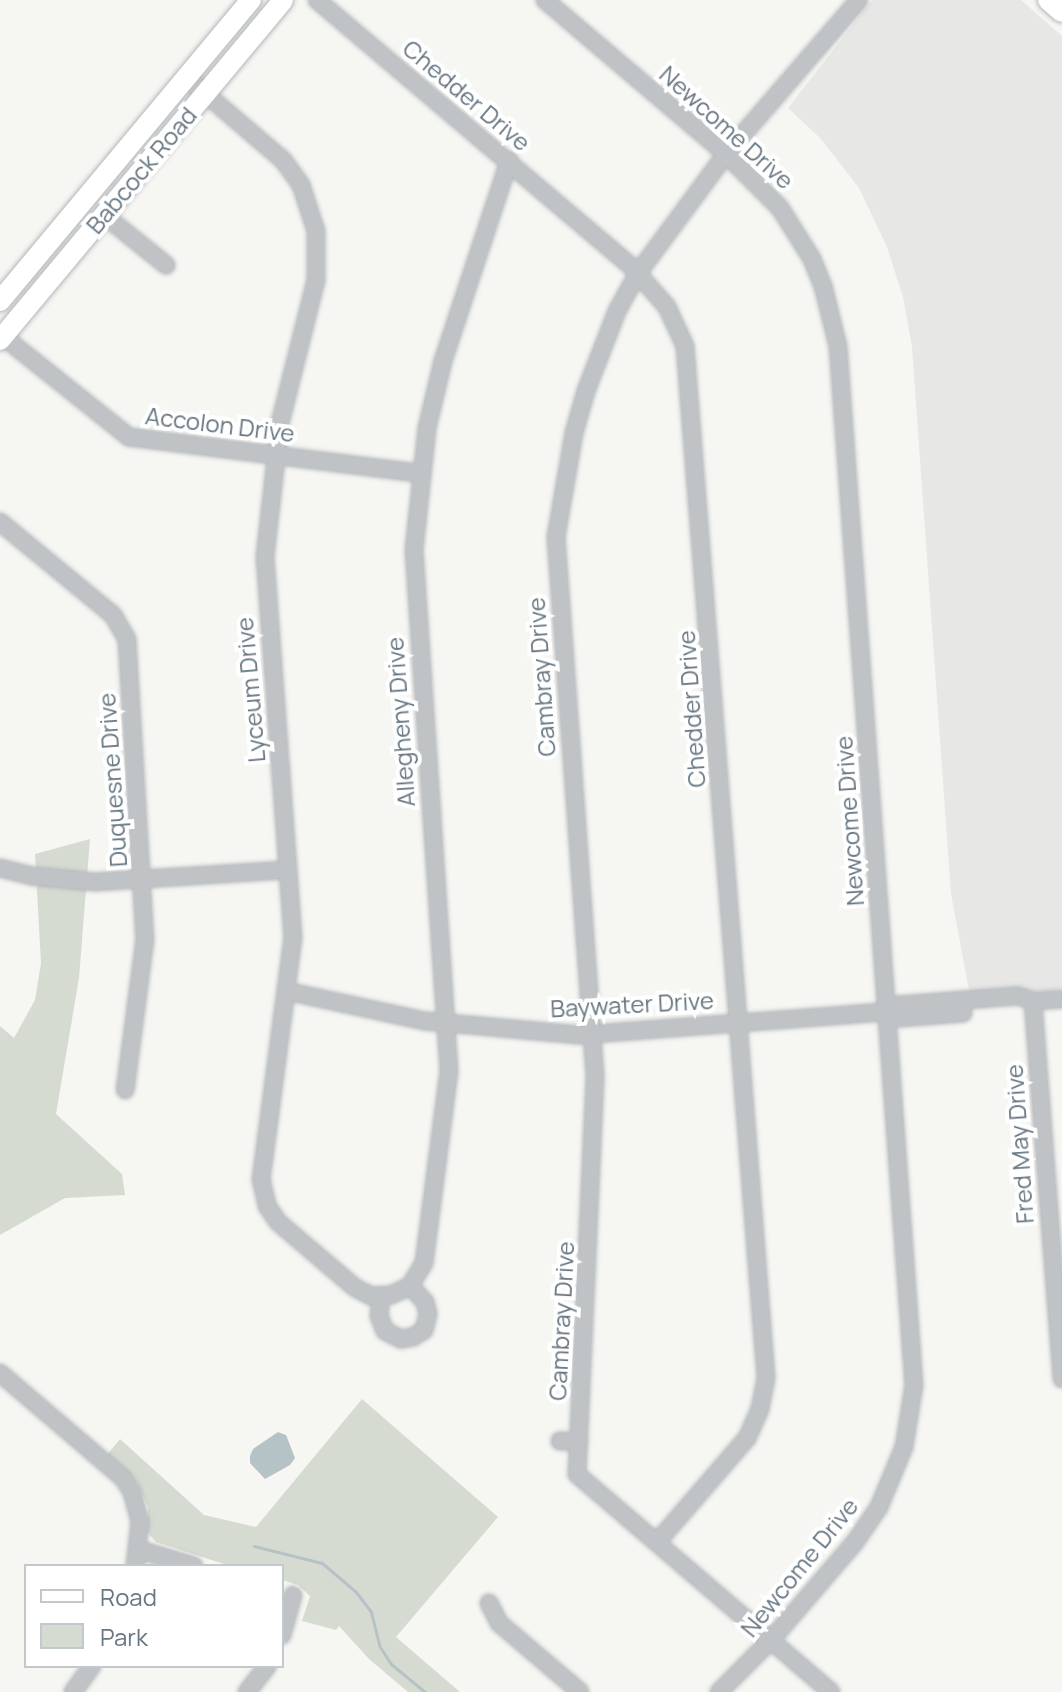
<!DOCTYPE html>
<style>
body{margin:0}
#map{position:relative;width:1062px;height:1692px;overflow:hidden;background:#f6f6f3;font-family:Manrope,sans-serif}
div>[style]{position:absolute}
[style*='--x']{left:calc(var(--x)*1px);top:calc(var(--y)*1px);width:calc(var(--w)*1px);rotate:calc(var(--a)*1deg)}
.built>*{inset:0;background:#e7e7e6}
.green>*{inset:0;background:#d6dbd2}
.water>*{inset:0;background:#b6c3c6}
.stream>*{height:3px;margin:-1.5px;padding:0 1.5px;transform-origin:1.5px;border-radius:1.5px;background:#b6c3c6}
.roads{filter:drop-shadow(0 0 2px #b3b7ba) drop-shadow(0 0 2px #b3b7ba)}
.minor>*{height:16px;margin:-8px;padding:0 8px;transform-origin:8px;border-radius:8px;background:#bfc3c6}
.major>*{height:20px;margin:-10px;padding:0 10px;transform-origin:10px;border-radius:10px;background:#fff}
span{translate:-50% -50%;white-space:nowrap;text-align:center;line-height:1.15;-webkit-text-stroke:8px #fff;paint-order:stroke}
.street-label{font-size:24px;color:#677782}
.legend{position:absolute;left:24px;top:1564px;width:260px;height:104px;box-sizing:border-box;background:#fff;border:2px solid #c2c9cd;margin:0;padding:10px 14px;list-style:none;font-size:24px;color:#677782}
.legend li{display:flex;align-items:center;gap:16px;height:40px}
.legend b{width:40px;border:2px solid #c2c9cd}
</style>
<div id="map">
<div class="built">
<i style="clip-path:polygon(872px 0,1021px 0,1062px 36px,1062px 989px,970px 996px,951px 894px,912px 347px,903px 297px,887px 247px,859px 188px,821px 139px,788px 108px)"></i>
</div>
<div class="green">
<i style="clip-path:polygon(90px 839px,79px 978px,56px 1114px,122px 1174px,125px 1195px,65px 1198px,0 1235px,0 1026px,14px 1038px,35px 1000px,41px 963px,35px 854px)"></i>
<i style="clip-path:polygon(362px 1399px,498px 1517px,396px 1637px,460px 1692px,408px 1692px,369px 1659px,339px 1626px,336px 1630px,302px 1621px,310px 1596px,298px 1585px,282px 1580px,282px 1566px,230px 1566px,156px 1542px,147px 1532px,148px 1507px,137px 1482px,106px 1456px,120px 1439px,204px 1515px,256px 1527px)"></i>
</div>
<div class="water">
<i style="clip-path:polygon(278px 1432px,286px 1435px,295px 1458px,290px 1465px,265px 1479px,250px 1463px,250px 1456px,253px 1449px)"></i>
</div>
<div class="stream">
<i style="--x:254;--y:1546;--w:70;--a:14"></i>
<i style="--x:322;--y:1563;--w:45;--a:40.5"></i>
<i style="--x:356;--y:1592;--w:25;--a:53"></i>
<i style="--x:371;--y:1612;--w:36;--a:76"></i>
<i style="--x:380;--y:1647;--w:20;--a:57"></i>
<i style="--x:391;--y:1664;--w:44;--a:39.5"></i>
</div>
<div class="roads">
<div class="minor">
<i style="--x:317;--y:0;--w:412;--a:40.3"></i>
<i style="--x:631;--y:266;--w:55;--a:48.7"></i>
<i style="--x:667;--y:307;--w:43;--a:65.2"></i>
<i style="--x:685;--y:346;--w:1035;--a:85.51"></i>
<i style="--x:766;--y:1378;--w:32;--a:101"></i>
<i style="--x:760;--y:1409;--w:32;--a:114"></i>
<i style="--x:747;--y:1438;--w:136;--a:130.8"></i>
<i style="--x:545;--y:0;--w:238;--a:40.4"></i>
<i style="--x:726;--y:154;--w:76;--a:45"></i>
<i style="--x:780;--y:208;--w:60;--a:57.9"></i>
<i style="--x:812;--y:259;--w:29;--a:68"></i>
<i style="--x:823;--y:286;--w:62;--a:76"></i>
<i style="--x:838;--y:346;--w:1042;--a:85.82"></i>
<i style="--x:914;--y:1385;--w:63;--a:99.2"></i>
<i style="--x:904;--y:1447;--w:65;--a:112.6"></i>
<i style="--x:879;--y:1507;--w:42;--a:124.4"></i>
<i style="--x:855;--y:1542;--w:128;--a:130.6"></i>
<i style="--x:772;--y:1639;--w:75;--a:135"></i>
<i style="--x:186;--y:77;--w:128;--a:40.6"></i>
<i style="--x:283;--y:160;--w:31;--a:54"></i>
<i style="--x:301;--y:185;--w:48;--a:71.9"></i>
<i style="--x:316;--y:231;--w:49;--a:90"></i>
<i style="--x:316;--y:280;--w:147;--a:104.1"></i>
<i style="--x:280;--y:423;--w:135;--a:96.4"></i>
<i style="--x:265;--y:557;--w:381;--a:85.8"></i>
<i style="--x:293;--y:937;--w:244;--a:97.5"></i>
<i style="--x:261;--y:1179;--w:28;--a:77"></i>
<i style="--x:267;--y:1206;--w:19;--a:55"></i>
<i style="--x:278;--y:1222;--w:100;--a:40.5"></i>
<i style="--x:354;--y:1287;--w:19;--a:28"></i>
<i style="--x:371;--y:1296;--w:20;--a:-3"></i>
<i style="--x:391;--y:1295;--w:21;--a:-25"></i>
<i style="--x:410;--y:1286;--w:27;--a:-59"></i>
<i style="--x:424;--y:1263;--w:194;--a:-82.6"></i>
<i style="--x:449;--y:1071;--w:522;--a:-93.84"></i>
<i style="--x:414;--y:550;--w:123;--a:-83.9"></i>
<i style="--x:427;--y:428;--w:69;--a:-76.6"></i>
<i style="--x:443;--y:361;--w:211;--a:-71.7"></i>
<i style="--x:104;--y:215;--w:80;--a:38.9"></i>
<i style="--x:0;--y:334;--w:165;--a:38.6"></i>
<i style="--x:129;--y:437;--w:293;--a:7.1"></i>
<i style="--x:0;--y:522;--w:146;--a:39.5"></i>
<i style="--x:113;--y:615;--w:28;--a:60"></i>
<i style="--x:127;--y:639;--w:301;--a:86.6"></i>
<i style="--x:145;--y:939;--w:152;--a:97.5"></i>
<i style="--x:0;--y:868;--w:32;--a:14"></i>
<i style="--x:31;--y:876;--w:64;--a:5.4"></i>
<i style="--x:95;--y:882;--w:193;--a:-3.6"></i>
<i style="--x:286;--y:991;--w:142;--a:12.2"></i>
<i style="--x:425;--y:1021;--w:155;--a:5.2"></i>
<i style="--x:579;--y:1035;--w:309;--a:-4.3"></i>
<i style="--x:887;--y:1012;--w:13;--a:-32"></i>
<i style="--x:898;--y:1005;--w:120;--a:-4.3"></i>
<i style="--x:1018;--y:996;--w:16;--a:18"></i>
<i style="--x:1033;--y:1001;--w:29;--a:-4"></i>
<i style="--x:1033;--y:1001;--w:379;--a:85.6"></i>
<i style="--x:887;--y:1012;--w:13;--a:27"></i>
<i style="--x:899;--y:1018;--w:64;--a:-4.5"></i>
<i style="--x:963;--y:1013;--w:13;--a:-94"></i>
<i style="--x:381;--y:1296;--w:20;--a:96"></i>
<i style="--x:379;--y:1316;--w:16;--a:68"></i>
<i style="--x:385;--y:1331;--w:18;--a:27"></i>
<i style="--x:401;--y:1339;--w:12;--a:-9"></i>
<i style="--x:413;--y:1337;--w:13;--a:-32"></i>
<i style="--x:424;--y:1330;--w:16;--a:-76"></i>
<i style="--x:428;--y:1314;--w:12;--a:-104"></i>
<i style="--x:425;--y:1302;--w:22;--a:-133"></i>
<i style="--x:0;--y:1373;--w:162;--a:40.5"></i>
<i style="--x:123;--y:1478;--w:17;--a:57"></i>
<i style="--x:132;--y:1492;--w:30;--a:75"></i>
<i style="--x:140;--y:1521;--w:45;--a:96.3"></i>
<i style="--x:560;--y:1441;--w:19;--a:3"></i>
<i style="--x:140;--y:1550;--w:56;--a:16.5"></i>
<i style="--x:489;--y:1603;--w:22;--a:63"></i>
<i style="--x:499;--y:1623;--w:106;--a:40.4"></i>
<i style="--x:282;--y:1635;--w:41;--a:-74.6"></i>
<i style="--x:73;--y:1692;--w:32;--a:-54"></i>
<i style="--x:247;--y:1692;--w:33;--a:-52"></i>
<i style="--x:831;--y:1692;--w:335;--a:-139.4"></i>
<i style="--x:577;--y:1474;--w:398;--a:-87.4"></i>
<i style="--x:595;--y:1076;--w:540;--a:-94.14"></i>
<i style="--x:556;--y:537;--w:106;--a:-80.2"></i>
<i style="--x:574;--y:433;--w:44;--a:-74.1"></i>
<i style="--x:586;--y:391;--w:86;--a:-68.8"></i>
<i style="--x:617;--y:311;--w:43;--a:-61.1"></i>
<i style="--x:638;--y:273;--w:148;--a:-53.5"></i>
<i style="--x:726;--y:154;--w:203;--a:-49.2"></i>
</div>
<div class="major">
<i style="--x:1048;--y:0;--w:18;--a:41"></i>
<i style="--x:0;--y:301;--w:392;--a:-50.2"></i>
<i style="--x:0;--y:340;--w:442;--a:-50.2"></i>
</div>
</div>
<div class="street-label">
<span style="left:467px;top:95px;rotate:40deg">Chedder Drive</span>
<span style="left:727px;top:127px;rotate:42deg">Newcome Drive</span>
<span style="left:141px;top:170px;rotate:-50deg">Babcock Road</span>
<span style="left:220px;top:424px;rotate:7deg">Accolon Drive</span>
<span style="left:541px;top:677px;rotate:-94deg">Cambray Drive</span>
<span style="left:250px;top:690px;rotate:-95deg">Lyceum Drive</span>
<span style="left:691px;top:709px;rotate:-94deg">Chedder Drive</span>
<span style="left:400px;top:722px;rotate:-94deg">Allegheny Drive</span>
<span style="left:112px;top:780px;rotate:-94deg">Duquesne Drive</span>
<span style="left:849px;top:821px;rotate:-94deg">Newcome Drive</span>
<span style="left:632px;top:1004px;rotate:-3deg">Baywater Drive</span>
<span style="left:1019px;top:1144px;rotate:-94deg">Fred May Drive</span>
<span style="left:561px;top:1321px;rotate:-87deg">Cambray Drive</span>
<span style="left:799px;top:1567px;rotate:-51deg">Newcome Drive</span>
</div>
<ul class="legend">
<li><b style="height:10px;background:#fff"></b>Road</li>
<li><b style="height:22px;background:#d6dbd2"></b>Park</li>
</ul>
</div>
